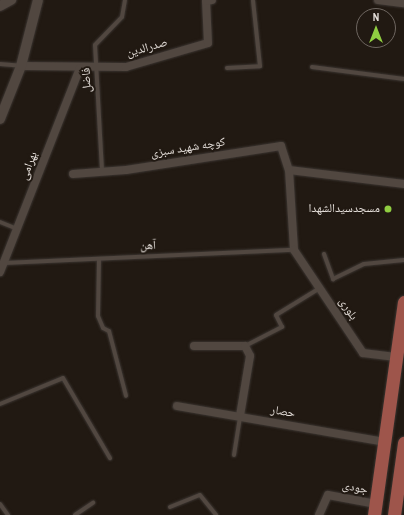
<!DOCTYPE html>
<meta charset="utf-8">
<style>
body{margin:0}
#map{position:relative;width:404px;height:515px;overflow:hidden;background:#211912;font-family:"Archivo Narrow","Noto Naskh Arabic",sans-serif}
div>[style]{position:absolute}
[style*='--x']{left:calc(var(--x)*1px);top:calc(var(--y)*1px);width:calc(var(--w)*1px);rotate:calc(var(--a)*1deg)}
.roads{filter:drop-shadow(0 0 1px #3b3531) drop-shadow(0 0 1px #3b3531)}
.service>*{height:4px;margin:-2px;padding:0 2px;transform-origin:2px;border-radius:2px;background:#514740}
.minor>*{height:8px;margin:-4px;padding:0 4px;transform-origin:4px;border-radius:4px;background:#514740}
.tertiary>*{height:10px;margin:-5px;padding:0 5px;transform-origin:5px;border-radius:5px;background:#514740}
.primary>*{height:13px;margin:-6.5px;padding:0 6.5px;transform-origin:6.5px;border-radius:6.5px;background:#9e554b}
.dots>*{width:11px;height:11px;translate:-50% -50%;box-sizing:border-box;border:2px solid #211912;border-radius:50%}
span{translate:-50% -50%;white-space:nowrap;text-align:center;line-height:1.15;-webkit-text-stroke:4px #211912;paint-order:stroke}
.street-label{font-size:12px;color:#e3ddd8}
.poi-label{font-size:12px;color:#e3ddd8}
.right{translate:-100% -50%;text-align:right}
.north{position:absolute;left:356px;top:8px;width:40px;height:40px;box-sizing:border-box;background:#211912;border:1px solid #6f6761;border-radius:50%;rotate:0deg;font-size:11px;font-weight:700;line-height:16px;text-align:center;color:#e3ddd8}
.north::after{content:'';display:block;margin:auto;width:14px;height:18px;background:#90cd41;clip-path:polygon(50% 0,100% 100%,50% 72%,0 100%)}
</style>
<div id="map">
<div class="roads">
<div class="service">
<i style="--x:0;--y:64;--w:21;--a:5"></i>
<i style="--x:312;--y:67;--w:93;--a:7.4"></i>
<i style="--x:227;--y:68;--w:33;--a:-3"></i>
<i style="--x:260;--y:66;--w:66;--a:-96.1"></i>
<i style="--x:102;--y:170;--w:125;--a:-93.2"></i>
<i style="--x:95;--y:45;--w:39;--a:-46"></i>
<i style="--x:122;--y:17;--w:17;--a:-80"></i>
<i style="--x:0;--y:222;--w:18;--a:22"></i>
<i style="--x:324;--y:254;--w:27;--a:70"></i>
<i style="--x:333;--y:279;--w:34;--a:-26"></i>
<i style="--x:364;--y:264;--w:40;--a:-5.7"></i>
<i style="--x:99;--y:259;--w:57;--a:91"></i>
<i style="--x:98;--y:316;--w:13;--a:67"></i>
<i style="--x:103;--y:328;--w:7;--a:27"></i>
<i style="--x:109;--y:331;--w:67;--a:75.3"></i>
<i style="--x:4;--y:263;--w:290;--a:-2.6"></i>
<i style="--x:245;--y:346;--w:42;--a:-27.2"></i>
<i style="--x:282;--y:327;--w:13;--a:-117"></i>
<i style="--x:276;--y:315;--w:52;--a:-31.5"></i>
<i style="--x:0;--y:404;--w:68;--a:-22.4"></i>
<i style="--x:63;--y:378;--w:93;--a:59.6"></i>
<i style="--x:234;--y:455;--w:39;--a:-81"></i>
<i style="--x:0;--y:504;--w:14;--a:54"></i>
<i style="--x:170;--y:507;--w:32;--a:-22"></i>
<i style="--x:200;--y:495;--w:26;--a:51"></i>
<i style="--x:75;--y:515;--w:22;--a:-34"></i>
</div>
<div class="minor">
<i style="--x:378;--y:0;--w:26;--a:7"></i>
<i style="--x:21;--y:66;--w:105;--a:0.5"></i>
<i style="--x:126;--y:67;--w:85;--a:-16.3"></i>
<i style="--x:208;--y:43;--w:42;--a:-92.7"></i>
<i style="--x:206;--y:1;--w:6;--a:-9"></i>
<i style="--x:289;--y:170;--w:116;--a:6.9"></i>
<i style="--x:73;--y:174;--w:53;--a:-4.3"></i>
<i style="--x:126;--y:170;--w:157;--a:-8.8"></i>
<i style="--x:281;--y:146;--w:25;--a:72"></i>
<i style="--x:289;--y:170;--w:80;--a:86.4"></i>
<i style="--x:294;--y:250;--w:124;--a:56.2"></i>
<i style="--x:363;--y:353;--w:35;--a:7"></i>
<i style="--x:0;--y:272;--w:219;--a:-68.6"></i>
<i style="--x:194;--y:346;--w:51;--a:0"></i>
<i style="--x:245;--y:346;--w:11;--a:63"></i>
<i style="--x:250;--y:356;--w:61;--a:99.5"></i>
<i style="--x:177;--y:406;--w:211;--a:9.8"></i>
<i style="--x:319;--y:515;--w:22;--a:-66"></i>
<i style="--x:328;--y:495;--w:49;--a:10.6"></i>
</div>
<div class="tertiary">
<i style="--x:0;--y:6;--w:13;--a:-29"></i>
<i style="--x:0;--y:119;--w:57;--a:-68.4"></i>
<i style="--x:21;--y:66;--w:68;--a:-75.6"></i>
</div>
<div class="primary">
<i style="--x:374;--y:515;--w:215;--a:-82"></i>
<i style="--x:394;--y:515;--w:73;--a:-82.1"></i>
</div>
</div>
<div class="dots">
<i style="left:388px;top:209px;background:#90cd41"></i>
</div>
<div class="street-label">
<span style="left:147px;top:48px;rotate:-16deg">صدرالدین</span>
<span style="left:87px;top:80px;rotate:-93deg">فاضل</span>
<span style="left:188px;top:148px;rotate:-9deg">کوچه شهید سبزی</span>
<span style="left:29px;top:166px;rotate:-69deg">بهرامی</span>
<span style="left:148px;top:246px;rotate:-3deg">آهن</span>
<span style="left:348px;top:309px;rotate:56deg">بلوری</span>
<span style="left:283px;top:412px;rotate:10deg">حصار</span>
<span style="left:355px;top:488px;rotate:11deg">جودی</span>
</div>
<div class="poi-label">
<span class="right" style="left:380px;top:209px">مسجدسیدالشهدا</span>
</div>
<div class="north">N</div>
</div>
